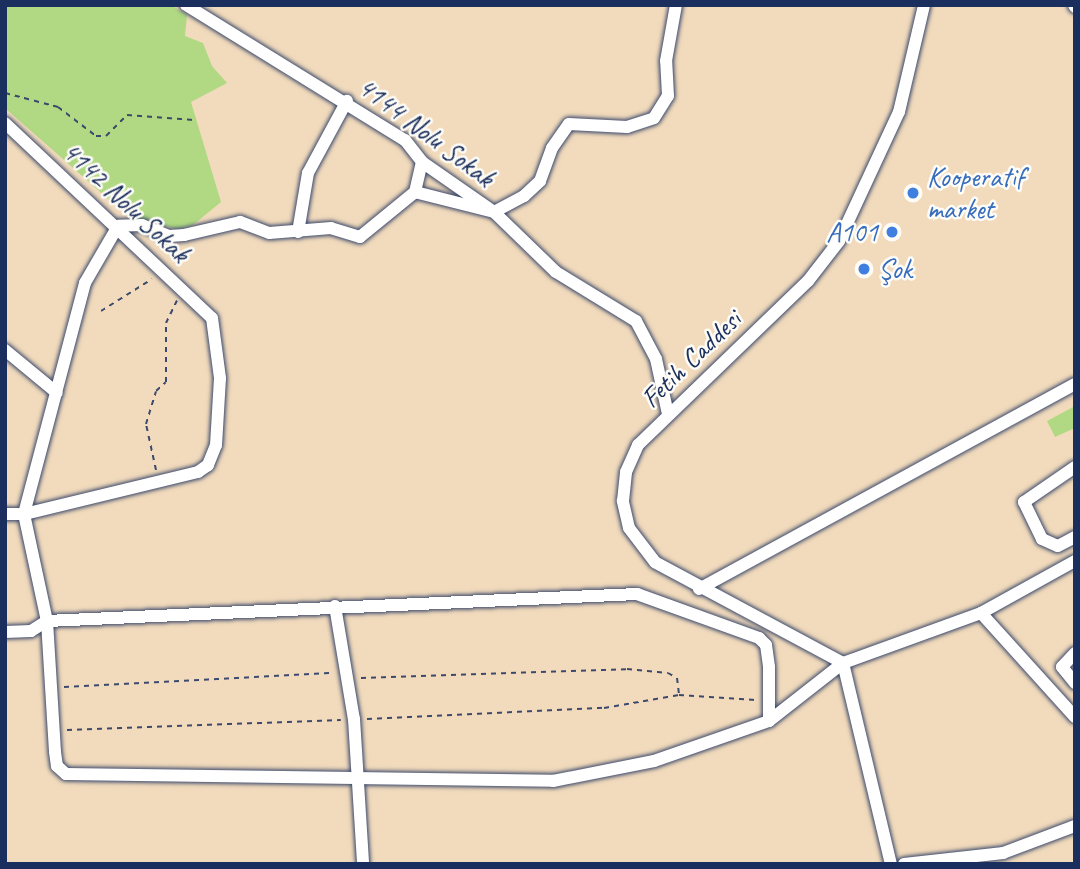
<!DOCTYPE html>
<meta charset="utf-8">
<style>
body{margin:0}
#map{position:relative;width:1080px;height:869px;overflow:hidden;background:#f2dbbc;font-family:Caveat,sans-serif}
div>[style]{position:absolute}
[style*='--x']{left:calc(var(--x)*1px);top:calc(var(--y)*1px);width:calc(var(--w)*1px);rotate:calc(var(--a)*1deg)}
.green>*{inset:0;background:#b1d983}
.path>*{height:2px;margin-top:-1px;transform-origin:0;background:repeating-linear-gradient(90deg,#3b496c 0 5px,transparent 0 10px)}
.roads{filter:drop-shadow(0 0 2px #3b496c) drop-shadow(0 0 2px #3b496c)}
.minor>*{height:12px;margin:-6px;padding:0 6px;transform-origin:6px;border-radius:6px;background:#fff}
.dots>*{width:19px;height:19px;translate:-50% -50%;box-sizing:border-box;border:4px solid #fdfcf7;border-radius:50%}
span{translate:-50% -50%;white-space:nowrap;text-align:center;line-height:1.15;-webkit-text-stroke:5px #fdfcf7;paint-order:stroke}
.street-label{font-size:28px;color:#1b2f5e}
.shop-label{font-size:28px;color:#366cbe}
.left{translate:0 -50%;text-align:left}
.right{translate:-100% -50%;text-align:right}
.frame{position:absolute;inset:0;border:7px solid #1b2f5e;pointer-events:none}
</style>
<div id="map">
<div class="green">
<i style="clip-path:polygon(5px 5px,171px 5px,187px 15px,185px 36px,203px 43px,212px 66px,227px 83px,191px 102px,221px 202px,193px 225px,178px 229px,131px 219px,5px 108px)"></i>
<i style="clip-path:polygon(1075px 406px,1075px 428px,1055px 437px,1047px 421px)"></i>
</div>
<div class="path">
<i style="--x:5;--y:93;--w:55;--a:14.8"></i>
<i style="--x:58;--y:107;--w:48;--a:37.3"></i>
<i style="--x:96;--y:136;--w:10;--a:0"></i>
<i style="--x:106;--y:136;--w:30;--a:-45"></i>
<i style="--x:127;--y:115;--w:67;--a:4.3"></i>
<i style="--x:101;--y:311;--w:60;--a:-32.1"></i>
<i style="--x:156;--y:470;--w:47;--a:-102.3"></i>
<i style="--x:146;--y:424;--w:34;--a:-73"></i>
<i style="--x:156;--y:391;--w:13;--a:-42"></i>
<i style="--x:166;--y:382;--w:59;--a:-90"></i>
<i style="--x:166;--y:323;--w:25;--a:-64"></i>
<i style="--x:361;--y:678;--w:266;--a:-1.9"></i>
<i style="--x:627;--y:669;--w:41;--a:5.6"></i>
<i style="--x:668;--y:673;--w:10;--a:29"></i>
<i style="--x:677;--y:678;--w:16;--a:83"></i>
<i style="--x:64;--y:687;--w:270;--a:-3"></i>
<i style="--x:367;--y:719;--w:237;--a:-2.7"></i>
<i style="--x:604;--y:708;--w:76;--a:-9.8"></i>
<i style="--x:679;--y:695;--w:77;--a:3.7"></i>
<i style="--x:67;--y:730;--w:274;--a:-2.1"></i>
</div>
<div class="roads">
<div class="minor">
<i style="--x:186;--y:5;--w:257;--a:31.7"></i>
<i style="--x:405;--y:140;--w:28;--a:52"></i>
<i style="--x:422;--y:162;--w:88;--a:34.8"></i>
<i style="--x:494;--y:212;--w:86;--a:44.1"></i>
<i style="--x:556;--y:272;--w:94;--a:31.5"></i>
<i style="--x:636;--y:321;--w:43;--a:62.2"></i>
<i style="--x:656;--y:359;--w:56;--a:77.7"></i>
<i style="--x:1074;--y:5;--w:2;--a:63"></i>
<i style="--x:5;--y:123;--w:284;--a:43.3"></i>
<i style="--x:212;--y:318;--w:61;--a:82.4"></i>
<i style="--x:220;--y:378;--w:67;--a:93.4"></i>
<i style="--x:216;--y:445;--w:22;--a:112"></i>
<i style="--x:208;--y:465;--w:12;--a:145"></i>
<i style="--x:198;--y:472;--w:179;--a:166.4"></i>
<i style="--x:24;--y:514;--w:19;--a:180"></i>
<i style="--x:415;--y:192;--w:31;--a:-77"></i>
<i style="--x:494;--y:212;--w:81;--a:-165.8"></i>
<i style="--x:415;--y:192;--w:71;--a:140.7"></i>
<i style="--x:360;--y:237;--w:30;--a:-163"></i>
<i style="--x:331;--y:228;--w:62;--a:175.4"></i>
<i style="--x:269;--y:233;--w:31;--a:-159"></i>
<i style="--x:240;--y:222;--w:57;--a:166.9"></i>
<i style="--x:184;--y:235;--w:15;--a:176"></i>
<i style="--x:169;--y:236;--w:29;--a:-158"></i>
<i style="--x:142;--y:225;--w:24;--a:178"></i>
<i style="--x:118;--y:226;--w:66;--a:120.1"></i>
<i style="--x:85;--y:283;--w:239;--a:104.8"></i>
<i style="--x:24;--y:514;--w:109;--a:77.9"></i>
<i style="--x:47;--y:621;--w:131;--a:86.5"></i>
<i style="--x:55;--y:752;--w:14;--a:82"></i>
<i style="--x:57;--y:766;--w:12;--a:42"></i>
<i style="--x:66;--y:774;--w:487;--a:0.8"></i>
<i style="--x:553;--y:781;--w:103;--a:-11.2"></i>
<i style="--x:654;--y:761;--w:122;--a:-19.2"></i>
<i style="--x:769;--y:721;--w:94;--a:-38.1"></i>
<i style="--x:843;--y:663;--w:147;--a:-19.9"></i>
<i style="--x:981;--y:613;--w:107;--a:-29"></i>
<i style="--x:494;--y:212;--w:34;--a:-28"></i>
<i style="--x:524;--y:196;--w:22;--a:-43"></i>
<i style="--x:540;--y:181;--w:35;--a:-70"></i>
<i style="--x:552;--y:148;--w:29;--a:-55"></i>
<i style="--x:569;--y:124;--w:58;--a:3"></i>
<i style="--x:627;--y:127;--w:28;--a:-18"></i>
<i style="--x:654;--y:118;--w:26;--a:-58"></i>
<i style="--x:668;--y:96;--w:35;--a:-93"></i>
<i style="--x:666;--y:61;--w:57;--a:-79.9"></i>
<i style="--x:298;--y:232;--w:60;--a:-80.4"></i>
<i style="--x:308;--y:173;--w:82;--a:-61.6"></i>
<i style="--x:5;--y:350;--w:67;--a:39.6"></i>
<i style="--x:1075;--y:467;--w:62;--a:145.5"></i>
<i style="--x:1024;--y:502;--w:41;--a:64.1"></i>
<i style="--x:1042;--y:539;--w:17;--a:24"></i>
<i style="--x:1058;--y:546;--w:19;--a:-28"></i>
<i style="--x:699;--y:589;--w:428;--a:-28.6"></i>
<i style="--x:335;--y:606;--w:115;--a:80.5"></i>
<i style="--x:354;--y:719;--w:145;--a:86.4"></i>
<i style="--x:981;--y:613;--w:140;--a:47.9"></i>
<i style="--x:5;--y:632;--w:26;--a:-2"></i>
<i style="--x:31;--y:631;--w:19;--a:-32"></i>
<i style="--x:47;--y:621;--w:591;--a:-2.62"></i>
<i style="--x:637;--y:594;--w:130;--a:19.8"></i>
<i style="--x:759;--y:638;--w:10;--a:45"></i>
<i style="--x:766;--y:645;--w:22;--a:82"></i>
<i style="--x:769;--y:667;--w:54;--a:90"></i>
<i style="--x:1075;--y:653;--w:19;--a:133"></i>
<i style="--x:1062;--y:667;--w:21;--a:51"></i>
<i style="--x:843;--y:663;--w:213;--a:-151.8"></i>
<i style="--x:655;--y:562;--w:43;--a:-127.4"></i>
<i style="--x:629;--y:528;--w:28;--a:-103"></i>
<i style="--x:623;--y:501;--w:29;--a:-84"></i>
<i style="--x:626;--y:472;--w:30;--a:-66"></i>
<i style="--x:638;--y:445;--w:236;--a:-44"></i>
<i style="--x:808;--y:281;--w:51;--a:-52.2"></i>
<i style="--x:839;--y:241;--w:142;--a:-65.1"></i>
<i style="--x:899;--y:112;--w:110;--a:-76.8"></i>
<i style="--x:843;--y:663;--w:207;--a:76.6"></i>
<i style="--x:904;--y:864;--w:100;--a:-6.3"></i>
<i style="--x:1003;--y:853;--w:77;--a:-20.6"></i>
</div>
</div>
<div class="dots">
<i style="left:913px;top:193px;background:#3f7fe0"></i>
<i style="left:892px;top:232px;background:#3f7fe0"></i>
<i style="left:864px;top:269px;background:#3f7fe0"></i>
</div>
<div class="street-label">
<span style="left:426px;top:132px;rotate:37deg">4144 Nolu Sokak</span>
<span style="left:126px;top:202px;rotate:43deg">4142 Nolu Sokak</span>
<span style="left:691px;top:359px;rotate:-44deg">Fetih Caddesi</span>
</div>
<div class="shop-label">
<span class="left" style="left:927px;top:193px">Kooperatif<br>market</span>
<span class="right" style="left:878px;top:232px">A101</span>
<span class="left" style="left:878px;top:269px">Şok</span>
</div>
<div class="frame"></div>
</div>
